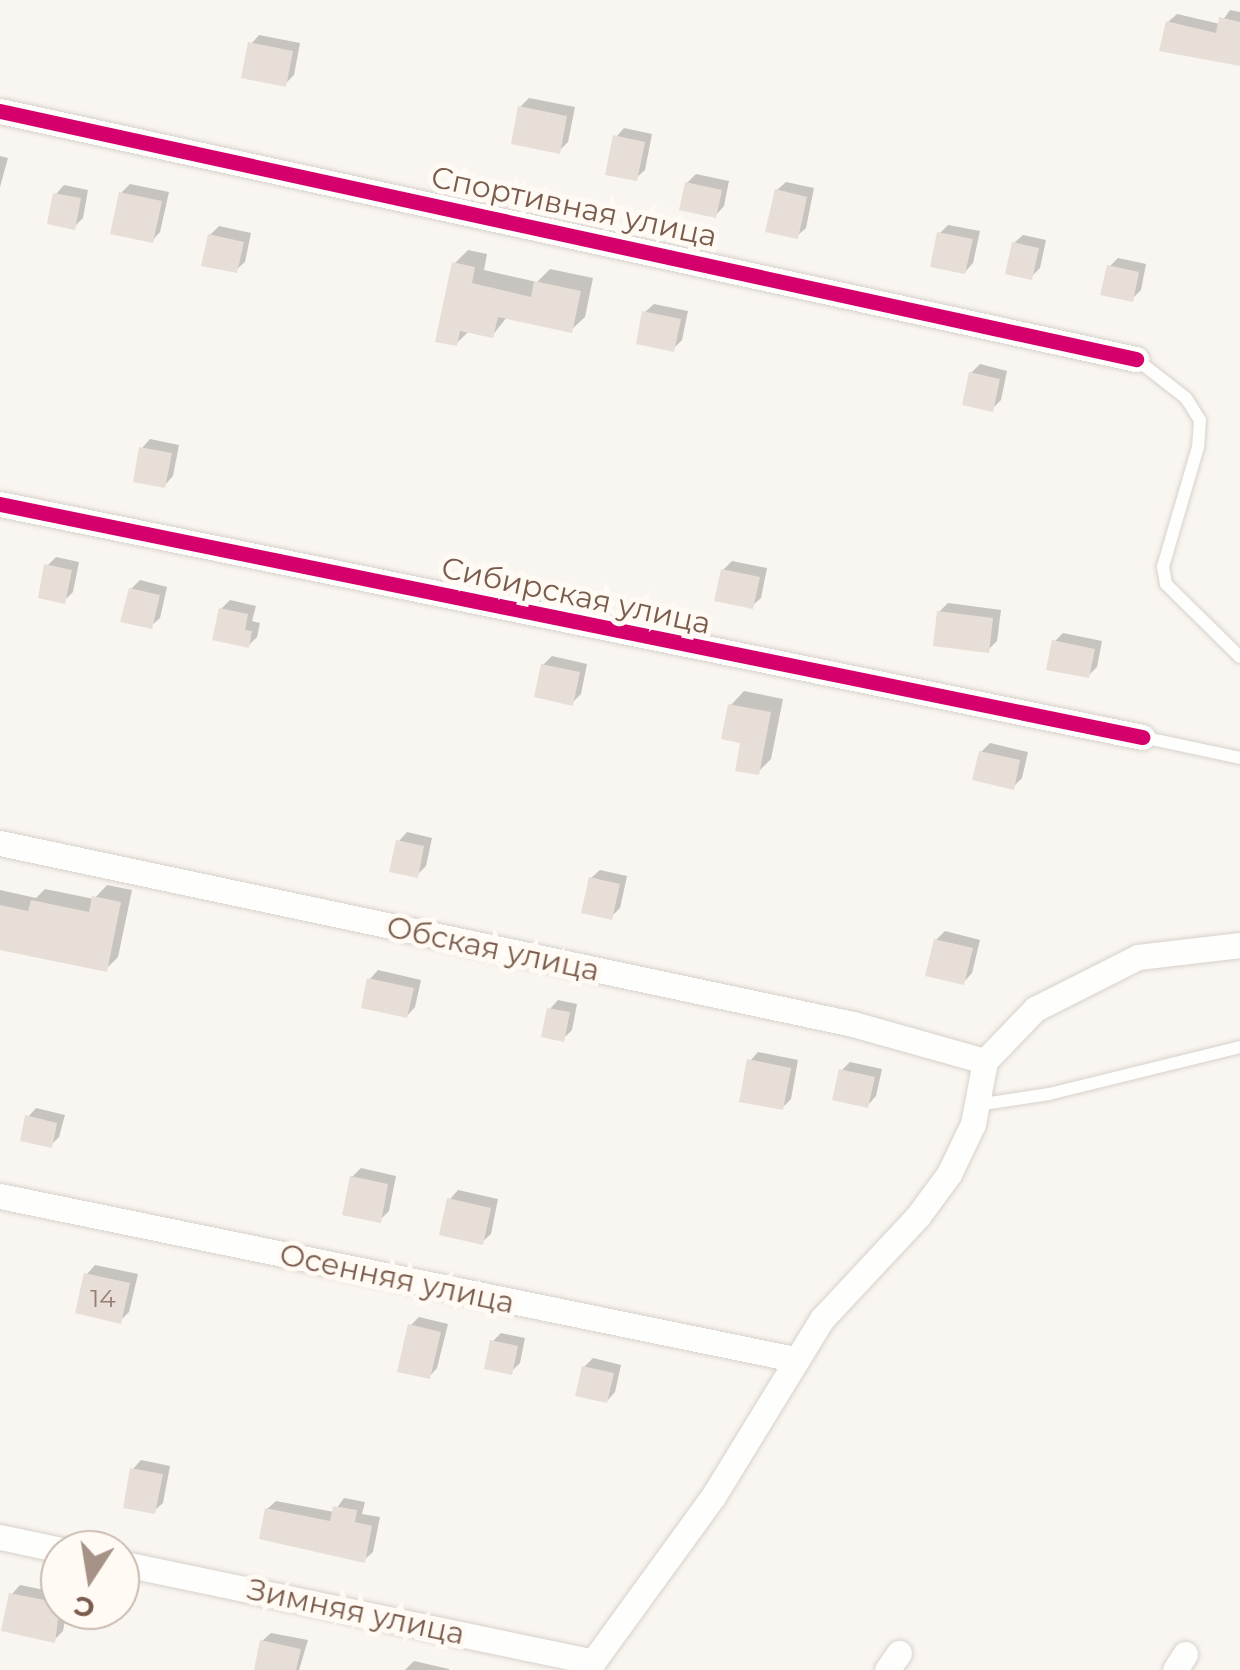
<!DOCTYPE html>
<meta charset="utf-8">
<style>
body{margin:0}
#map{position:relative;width:1240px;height:1670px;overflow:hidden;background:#f9f5f0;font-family:Montserrat,sans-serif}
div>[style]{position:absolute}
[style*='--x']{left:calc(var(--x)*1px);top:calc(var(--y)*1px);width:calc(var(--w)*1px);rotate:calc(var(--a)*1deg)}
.shadow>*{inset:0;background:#0003}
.building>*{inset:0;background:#e6ded7}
.roads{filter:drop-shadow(0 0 2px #d7d1cb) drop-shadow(0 0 2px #d7d1cb)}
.lane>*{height:12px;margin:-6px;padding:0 6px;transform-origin:6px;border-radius:6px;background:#fefefd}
.street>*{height:25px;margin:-12.5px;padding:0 12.5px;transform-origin:12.5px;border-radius:12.5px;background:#fefefd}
.cycleway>*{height:15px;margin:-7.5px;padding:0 7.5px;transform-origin:7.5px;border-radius:7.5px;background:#d6006c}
span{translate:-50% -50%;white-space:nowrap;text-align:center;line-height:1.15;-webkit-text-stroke:10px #fffaf3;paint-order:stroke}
.number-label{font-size:25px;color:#977e72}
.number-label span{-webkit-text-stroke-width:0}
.street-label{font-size:30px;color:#7a5c4d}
.north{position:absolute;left:40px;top:1530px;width:100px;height:100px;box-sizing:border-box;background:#fffaf3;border:2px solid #cabbb1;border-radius:50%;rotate:192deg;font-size:28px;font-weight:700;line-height:40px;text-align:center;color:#7a5c4d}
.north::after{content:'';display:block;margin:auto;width:35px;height:45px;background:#a69286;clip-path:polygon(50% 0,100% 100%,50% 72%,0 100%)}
</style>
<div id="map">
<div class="shadow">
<i style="clip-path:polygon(1230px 10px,1240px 12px,1240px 64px,1168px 22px,1177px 14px,1220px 24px)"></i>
<i style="clip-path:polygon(259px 35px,300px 43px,294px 75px,285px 84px,251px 44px)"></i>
<i style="clip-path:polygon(529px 98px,575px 107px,568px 142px,559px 151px,520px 107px)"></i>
<i style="clip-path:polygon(624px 128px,652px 134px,645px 170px,636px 178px,616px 137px)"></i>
<i style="clip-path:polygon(0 156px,8px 158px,0 187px)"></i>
<i style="clip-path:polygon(696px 174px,729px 181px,724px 206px,716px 215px,687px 183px)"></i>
<i style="clip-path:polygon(786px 182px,814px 188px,806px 228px,797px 236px,777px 190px)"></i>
<i style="clip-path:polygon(130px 184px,169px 192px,160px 232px,152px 241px,121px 193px)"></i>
<i style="clip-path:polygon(64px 185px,88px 190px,83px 218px,74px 227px,56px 194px)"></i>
<i style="clip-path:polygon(948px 225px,980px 231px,973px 263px,965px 272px,940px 233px)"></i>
<i style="clip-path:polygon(219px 226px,251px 233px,245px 262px,236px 270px,210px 235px)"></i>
<i style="clip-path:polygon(1023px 235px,1046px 240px,1040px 268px,1031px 277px,1014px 243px)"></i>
<i style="clip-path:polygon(468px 250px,487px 254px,484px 270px,537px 282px,550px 269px,593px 278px,585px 317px,571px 330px,507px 317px,492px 336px,469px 331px,456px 344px,454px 264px)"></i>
<i style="clip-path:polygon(1118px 258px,1146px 264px,1141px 290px,1132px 299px,1109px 267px)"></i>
<i style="clip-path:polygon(654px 304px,688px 311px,682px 340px,673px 349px,645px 312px)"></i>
<i style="clip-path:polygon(980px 364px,1007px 371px,1001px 400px,992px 409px,971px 373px)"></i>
<i style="clip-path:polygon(150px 439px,179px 445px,173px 476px,165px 485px,142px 448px)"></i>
<i style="clip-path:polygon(56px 557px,79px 562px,73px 592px,64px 601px,47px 566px)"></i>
<i style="clip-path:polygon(732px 561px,767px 568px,761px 598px,752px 606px,723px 570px)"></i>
<i style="clip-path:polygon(140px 580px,167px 587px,160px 618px,151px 626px,131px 589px)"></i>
<i style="clip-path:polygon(230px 600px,256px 606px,252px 621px,260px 623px,257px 637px,248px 646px,221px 609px)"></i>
<i style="clip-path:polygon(948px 603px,1001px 610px,997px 641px,988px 650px,939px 612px)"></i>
<i style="clip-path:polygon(1063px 633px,1102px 641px,1097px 667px,1088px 676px,1054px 642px)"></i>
<i style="clip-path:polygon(552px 656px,587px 664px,581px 694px,572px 703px,543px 665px)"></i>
<i style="clip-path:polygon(744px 691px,783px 699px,771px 759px,758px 772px,731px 705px)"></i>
<i style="clip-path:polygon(990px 743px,1028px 752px,1022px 778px,1013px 787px,981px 752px)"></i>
<i style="clip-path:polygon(407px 832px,432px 838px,426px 866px,417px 875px,399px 841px)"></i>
<i style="clip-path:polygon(600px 870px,627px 876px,620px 908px,611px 917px,591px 878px)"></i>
<i style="clip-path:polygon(107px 885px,132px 890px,118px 957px,106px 969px,0 943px,0 890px,36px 898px,45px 889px,94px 899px)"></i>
<i style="clip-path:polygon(945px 931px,980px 940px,972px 973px,964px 982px,936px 940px)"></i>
<i style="clip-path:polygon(378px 970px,421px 980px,415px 1007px,407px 1016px,370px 979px)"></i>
<i style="clip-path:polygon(558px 1000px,577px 1004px,572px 1030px,563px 1039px,550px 1009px)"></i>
<i style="clip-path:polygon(758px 1052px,798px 1060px,791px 1099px,782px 1108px,750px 1061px)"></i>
<i style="clip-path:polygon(850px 1062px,882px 1069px,876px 1096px,868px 1105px,841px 1071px)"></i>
<i style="clip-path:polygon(36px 1108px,65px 1115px,59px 1137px,51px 1145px,28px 1117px)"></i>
<i style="clip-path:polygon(361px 1168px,396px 1176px,389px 1211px,380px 1220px,352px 1177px)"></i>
<i style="clip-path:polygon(458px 1190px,498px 1199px,491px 1234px,482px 1242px,450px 1199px)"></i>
<i style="clip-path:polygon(95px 1265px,138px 1274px,129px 1312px,120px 1321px,87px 1274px)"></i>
<i style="clip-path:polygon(419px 1317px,448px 1324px,437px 1368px,429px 1377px,410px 1326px)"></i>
<i style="clip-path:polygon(501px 1333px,525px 1338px,520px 1363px,511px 1372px,492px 1342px)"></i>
<i style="clip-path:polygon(593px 1358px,621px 1365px,615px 1392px,607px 1401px,584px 1367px)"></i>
<i style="clip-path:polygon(141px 1460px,170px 1466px,163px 1503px,154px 1511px,133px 1469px)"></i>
<i style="clip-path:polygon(344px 1498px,365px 1502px,362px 1514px,380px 1517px,373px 1552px,364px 1560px,267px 1509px,276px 1501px,334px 1512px)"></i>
<i style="clip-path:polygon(20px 1585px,60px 1593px,60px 1610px,67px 1610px,63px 1631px,54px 1640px,12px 1594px)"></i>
<i style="clip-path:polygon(271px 1633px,308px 1640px,299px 1670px,270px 1670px,262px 1641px)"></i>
<i style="clip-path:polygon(414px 1661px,449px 1669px,449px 1670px,405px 1670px)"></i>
</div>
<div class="building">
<i style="clip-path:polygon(1219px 17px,1240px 22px,1240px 66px,1159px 51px,1166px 21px,1216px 33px)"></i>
<i style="clip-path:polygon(248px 42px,293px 51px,286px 87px,241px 78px)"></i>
<i style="clip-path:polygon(518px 106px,567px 116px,560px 154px,511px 144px)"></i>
<i style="clip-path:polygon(613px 135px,645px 142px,637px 181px,605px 175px)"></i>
<i style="clip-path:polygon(685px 182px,722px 190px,716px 218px,679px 210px)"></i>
<i style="clip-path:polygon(775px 189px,807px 197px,798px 239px,765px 232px)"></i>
<i style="clip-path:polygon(119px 192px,162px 201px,153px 243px,110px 234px)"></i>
<i style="clip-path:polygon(53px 193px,81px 198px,75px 230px,47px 224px)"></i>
<i style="clip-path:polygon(937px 232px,973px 239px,965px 274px,930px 267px)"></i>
<i style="clip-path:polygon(208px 234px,244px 242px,237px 273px,201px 266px)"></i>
<i style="clip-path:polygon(1012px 242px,1039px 248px,1032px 280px,1005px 274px)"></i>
<i style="clip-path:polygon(452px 262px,475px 267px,472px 283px,531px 297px,534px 281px,581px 291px,572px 333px,498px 317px,493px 338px,460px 331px,457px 346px,435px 342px)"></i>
<i style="clip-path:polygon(1107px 265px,1139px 272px,1133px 302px,1100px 295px)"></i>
<i style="clip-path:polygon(642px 311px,681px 319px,674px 352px,636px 344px)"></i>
<i style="clip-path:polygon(969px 372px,1000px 379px,993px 412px,962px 405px)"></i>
<i style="clip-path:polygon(139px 447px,172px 453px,165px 488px,133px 482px)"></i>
<i style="clip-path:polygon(44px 564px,72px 570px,65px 604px,38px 598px)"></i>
<i style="clip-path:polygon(721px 569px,760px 577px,753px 609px,714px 601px)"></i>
<i style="clip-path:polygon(129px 588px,160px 595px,152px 629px,120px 622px)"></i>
<i style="clip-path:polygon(219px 608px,248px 614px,245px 630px,252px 631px,249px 648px,212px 640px)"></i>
<i style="clip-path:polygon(937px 611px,993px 618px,989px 653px,933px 646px)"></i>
<i style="clip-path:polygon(1052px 640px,1095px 649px,1089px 678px,1046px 670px)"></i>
<i style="clip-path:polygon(541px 664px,580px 672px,573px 706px,534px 697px)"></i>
<i style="clip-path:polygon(728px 704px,771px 712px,759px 775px,735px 771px,740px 743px,721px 739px)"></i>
<i style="clip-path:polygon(979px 751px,1020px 760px,1014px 790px,972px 780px)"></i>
<i style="clip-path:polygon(396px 840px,424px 846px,418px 878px,389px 872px)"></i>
<i style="clip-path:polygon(589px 877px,620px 884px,612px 920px,581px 913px)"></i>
<i style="clip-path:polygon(92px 896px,121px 902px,107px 972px,0 950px,0 905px,28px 911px,31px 900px,89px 912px)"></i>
<i style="clip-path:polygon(934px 939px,973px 948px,964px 985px,925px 976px)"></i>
<i style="clip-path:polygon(367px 978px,414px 988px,407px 1018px,361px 1008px)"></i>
<i style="clip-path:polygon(547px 1008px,570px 1012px,564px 1042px,541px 1037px)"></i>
<i style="clip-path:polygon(747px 1059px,791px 1068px,783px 1110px,739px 1102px)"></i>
<i style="clip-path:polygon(839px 1069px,875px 1077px,868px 1108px,832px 1100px)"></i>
<i style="clip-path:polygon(25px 1115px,57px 1123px,52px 1148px,20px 1141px)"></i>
<i style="clip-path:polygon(350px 1176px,388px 1184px,381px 1223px,342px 1215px)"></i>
<i style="clip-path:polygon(447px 1198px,491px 1208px,483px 1245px,439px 1235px)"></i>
<i style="clip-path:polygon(84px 1273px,130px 1283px,121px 1324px,75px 1313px)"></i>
<i style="clip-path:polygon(408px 1324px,441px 1332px,430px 1379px,397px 1372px)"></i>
<i style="clip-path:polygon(490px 1340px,518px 1346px,512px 1375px,484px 1369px)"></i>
<i style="clip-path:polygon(582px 1366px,614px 1373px,607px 1403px,575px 1396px)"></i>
<i style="clip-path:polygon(130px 1468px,163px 1474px,155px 1514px,123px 1508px)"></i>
<i style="clip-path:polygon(333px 1506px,357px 1510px,355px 1522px,372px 1526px,365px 1563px,259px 1539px,265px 1508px,330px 1521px)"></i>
<i style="clip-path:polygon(9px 1593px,60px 1603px,55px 1643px,1px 1631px)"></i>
<i style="clip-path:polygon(260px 1640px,301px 1649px,296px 1670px,254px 1670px)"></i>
</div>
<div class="roads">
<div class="lane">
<i style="--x:1136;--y:359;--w:63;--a:38"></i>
<i style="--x:1186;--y:398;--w:26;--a:58"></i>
<i style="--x:1200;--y:420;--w:27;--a:94"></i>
<i style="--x:1198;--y:447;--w:125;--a:106.3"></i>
<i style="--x:1163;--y:567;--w:17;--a:80"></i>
<i style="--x:1166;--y:584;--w:104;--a:44.6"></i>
<i style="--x:1142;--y:737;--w:100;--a:12.1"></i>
<i style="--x:977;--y:1105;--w:73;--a:-8.7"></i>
<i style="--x:1049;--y:1094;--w:197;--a:-13.8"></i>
</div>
<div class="street">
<i style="--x:0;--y:111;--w:1163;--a:12.32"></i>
<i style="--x:0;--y:504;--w:1166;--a:11.53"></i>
<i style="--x:0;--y:843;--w:872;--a:11.98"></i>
<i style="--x:853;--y:1024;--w:137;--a:15.7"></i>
<i style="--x:0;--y:1196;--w:811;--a:11.6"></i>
<i style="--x:0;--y:1537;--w:62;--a:12"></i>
<i style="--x:120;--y:1563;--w:483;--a:11.8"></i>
<i style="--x:587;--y:1670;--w:216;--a:-54"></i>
<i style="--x:714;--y:1495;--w:206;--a:-58.5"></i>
<i style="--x:822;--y:1319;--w:141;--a:-47"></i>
<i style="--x:918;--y:1216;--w:52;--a:-53.6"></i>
<i style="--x:949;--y:1174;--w:55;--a:-64.4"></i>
<i style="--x:973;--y:1124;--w:64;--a:-79.2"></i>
<i style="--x:985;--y:1061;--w:72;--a:-46.1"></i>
<i style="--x:1035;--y:1009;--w:115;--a:-26.8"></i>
<i style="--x:1138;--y:957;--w:103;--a:-6.7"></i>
<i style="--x:887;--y:1670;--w:21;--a:-55"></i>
<i style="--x:1175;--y:1670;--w:19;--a:-58"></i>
</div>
</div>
<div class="cycleway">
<i style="--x:0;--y:111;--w:1163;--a:12.32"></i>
<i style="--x:0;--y:504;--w:1166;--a:11.53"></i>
</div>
<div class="number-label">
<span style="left:103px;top:1298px">14</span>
</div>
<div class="street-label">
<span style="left:574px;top:207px;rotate:12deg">Спортивная улица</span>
<span style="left:576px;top:596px;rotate:12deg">Сибирская улица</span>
<span style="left:493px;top:949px;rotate:12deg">Обская улица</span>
<span style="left:397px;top:1279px;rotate:12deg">Осенняя улица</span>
<span style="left:356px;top:1612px;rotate:12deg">Зимняя улица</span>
</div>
<div class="north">С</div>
</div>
